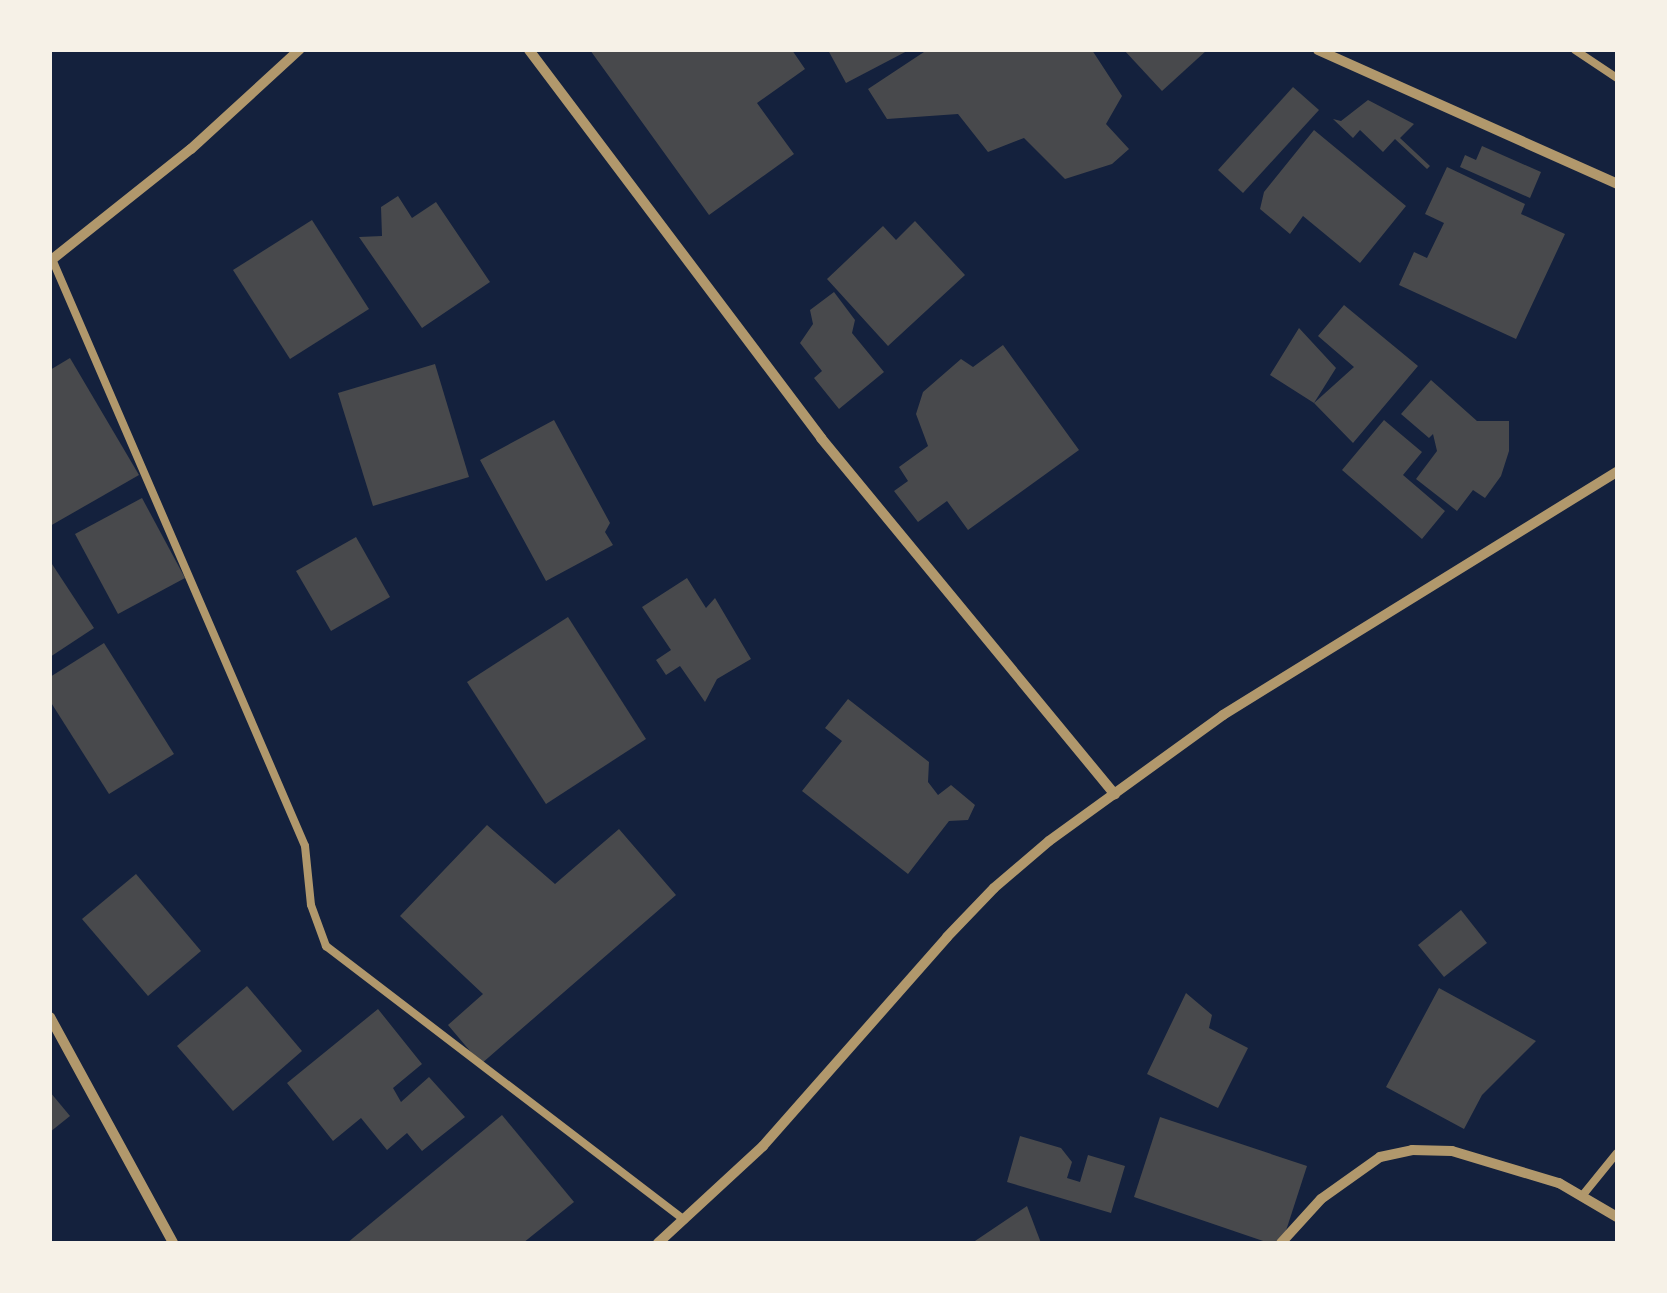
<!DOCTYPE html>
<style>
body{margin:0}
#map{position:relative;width:1667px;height:1293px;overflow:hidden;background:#14213d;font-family:Rubik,sans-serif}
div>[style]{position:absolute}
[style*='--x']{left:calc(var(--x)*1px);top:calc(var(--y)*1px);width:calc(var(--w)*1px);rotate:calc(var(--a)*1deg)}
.building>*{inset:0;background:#48494c}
.service>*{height:8px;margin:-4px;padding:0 4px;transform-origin:4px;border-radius:4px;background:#b1986c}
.minor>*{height:10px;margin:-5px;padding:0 5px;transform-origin:5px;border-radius:5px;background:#b1986c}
span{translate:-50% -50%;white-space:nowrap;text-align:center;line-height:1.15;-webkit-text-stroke:10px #f6f1e7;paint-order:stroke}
.frame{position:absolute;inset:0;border:52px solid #f6f1e7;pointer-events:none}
</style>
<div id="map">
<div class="building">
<i style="clip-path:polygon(590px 50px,792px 50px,805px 69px,757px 103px,794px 154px,709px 215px)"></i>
<i style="clip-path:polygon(828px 50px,909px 50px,846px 83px)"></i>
<i style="clip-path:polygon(927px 50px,1092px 50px,1122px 96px,1106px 124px,1129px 149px,1112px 164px,1065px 179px,1024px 138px,988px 152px,958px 114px,887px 119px,868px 89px)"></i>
<i style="clip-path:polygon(1124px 50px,1207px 50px,1162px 91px)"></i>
<i style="clip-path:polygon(1293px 87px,1319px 110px,1243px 193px,1218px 170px)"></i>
<i style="clip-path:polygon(1368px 100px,1414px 124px,1400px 138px,1430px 166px,1427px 169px,1395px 139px,1383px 152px,1360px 130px,1353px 138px,1333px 119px,1341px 121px)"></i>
<i style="clip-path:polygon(1314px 130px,1406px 206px,1360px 263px,1303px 216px,1290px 234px,1260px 209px,1264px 192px)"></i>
<i style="clip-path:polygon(1482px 146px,1541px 172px,1530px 198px,1460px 167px,1465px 155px,1476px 160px)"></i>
<i style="clip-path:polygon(1447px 167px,1525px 204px,1521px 214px,1565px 234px,1516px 339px,1399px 285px,1414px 252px,1427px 258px,1444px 223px,1425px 214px)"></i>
<i style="clip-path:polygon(398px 196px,412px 218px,436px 202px,490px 282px,422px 328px,359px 237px,382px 236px,381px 207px)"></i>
<i style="clip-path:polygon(312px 220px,369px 309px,290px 359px,233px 270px)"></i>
<i style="clip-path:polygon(915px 221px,965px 275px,888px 346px,827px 279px,883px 226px,896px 240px)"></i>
<i style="clip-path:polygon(834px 292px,855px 320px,852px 333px,884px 372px,839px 409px,814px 378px,822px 371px,800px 343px,813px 324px,810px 310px)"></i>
<i style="clip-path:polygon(1344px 305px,1418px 366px,1353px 443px,1314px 403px,1270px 375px,1299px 328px,1336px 368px,1314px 403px,1354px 367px,1318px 336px)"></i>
<i style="clip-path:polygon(1003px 345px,1079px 450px,968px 530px,947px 501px,918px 522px,894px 491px,908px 481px,899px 467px,928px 446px,916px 414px,923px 392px,961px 359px,973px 367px)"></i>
<i style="clip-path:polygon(70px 358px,139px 475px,50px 526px,50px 370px)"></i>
<i style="clip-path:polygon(435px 364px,469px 477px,373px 506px,338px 393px)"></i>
<i style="clip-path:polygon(1431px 380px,1477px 421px,1509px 421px,1509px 451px,1501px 476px,1485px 498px,1473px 490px,1457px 511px,1416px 479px,1437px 451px,1433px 434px,1429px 438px,1401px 414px)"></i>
<i style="clip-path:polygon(554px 420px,610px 523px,605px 532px,613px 545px,546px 581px,480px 460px)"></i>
<i style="clip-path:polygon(1384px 420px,1422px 452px,1403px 475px,1445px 511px,1422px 539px,1342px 470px)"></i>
<i style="clip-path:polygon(142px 498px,185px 578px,118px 614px,75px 534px)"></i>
<i style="clip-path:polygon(356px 537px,390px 597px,331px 631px,296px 571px)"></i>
<i style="clip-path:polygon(50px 561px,94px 628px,50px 657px)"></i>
<i style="clip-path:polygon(687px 578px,706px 608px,715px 598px,751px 659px,717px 679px,705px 702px,680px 666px,666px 675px,656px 660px,671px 650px,642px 607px)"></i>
<i style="clip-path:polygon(568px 617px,646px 739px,546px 804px,467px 682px)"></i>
<i style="clip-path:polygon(104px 643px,174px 754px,109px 794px,50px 701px,50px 677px)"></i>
<i style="clip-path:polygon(848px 699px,929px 762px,928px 782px,938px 795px,951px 785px,975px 805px,968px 820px,949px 821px,908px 874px,802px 791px,842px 741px,825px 728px)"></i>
<i style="clip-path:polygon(487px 825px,555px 884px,619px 829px,676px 895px,481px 1064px,448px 1025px,483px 994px,400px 916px)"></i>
<i style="clip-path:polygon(136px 874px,201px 951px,148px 996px,82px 919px)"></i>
<i style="clip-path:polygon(1461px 910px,1487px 943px,1444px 977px,1418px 945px)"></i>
<i style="clip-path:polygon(247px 986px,302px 1051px,233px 1111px,177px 1046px)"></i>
<i style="clip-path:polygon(1439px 988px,1536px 1041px,1482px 1095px,1464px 1129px,1386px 1087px)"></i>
<i style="clip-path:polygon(1186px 993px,1212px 1015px,1209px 1028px,1248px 1048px,1218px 1108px,1147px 1074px)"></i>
<i style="clip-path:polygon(378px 1009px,422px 1064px,393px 1088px,401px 1102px,429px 1077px,465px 1117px,422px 1151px,407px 1133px,387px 1150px,361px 1118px,333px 1141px,287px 1083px)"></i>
<i style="clip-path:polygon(50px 1092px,70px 1116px,50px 1132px)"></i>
<i style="clip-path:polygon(502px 1115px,574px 1202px,523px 1243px,347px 1243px)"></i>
<i style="clip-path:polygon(1160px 1117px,1307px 1166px,1282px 1243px,1269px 1243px,1134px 1197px)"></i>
<i style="clip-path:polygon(1020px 1136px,1061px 1148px,1072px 1162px,1067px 1178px,1080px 1182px,1088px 1155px,1125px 1166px,1111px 1213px,1007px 1182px)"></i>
<i style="clip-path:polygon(1027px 1206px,1041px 1243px,972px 1243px)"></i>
</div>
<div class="service">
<i style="--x:1575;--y:50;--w:50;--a:33.7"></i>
<i style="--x:52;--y:259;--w:639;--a:66.68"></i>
<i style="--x:305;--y:846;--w:59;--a:84.2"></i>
<i style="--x:311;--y:905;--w:44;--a:69.9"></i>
<i style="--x:326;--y:946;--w:451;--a:37.4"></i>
<i style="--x:1582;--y:1196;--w:55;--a:-50.9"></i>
</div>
<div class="minor">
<i style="--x:529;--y:50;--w:486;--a:53"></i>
<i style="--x:821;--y:438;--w:462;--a:50.5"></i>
<i style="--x:1318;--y:50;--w:328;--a:24.1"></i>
<i style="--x:50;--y:261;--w:180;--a:-38.5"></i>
<i style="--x:191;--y:149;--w:147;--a:-42.5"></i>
<i style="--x:50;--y:1017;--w:257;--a:61.4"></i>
<i style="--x:658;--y:1243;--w:143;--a:-42.7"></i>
<i style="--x:763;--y:1146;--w:278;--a:-48.6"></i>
<i style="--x:947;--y:937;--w:68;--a:-46.2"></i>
<i style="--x:994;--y:888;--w:72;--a:-40.5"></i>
<i style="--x:1049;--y:841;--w:215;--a:-35.9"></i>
<i style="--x:1223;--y:715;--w:463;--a:-31.7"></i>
<i style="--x:1281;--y:1243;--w:59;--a:-47.7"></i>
<i style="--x:1321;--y:1199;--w:72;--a:-35.4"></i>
<i style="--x:1380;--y:1157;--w:33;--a:-12"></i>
<i style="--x:1412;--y:1150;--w:40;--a:1.4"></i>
<i style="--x:1452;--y:1151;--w:112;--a:16.7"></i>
<i style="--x:1559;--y:1183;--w:67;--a:30.4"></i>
</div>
<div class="frame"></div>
</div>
